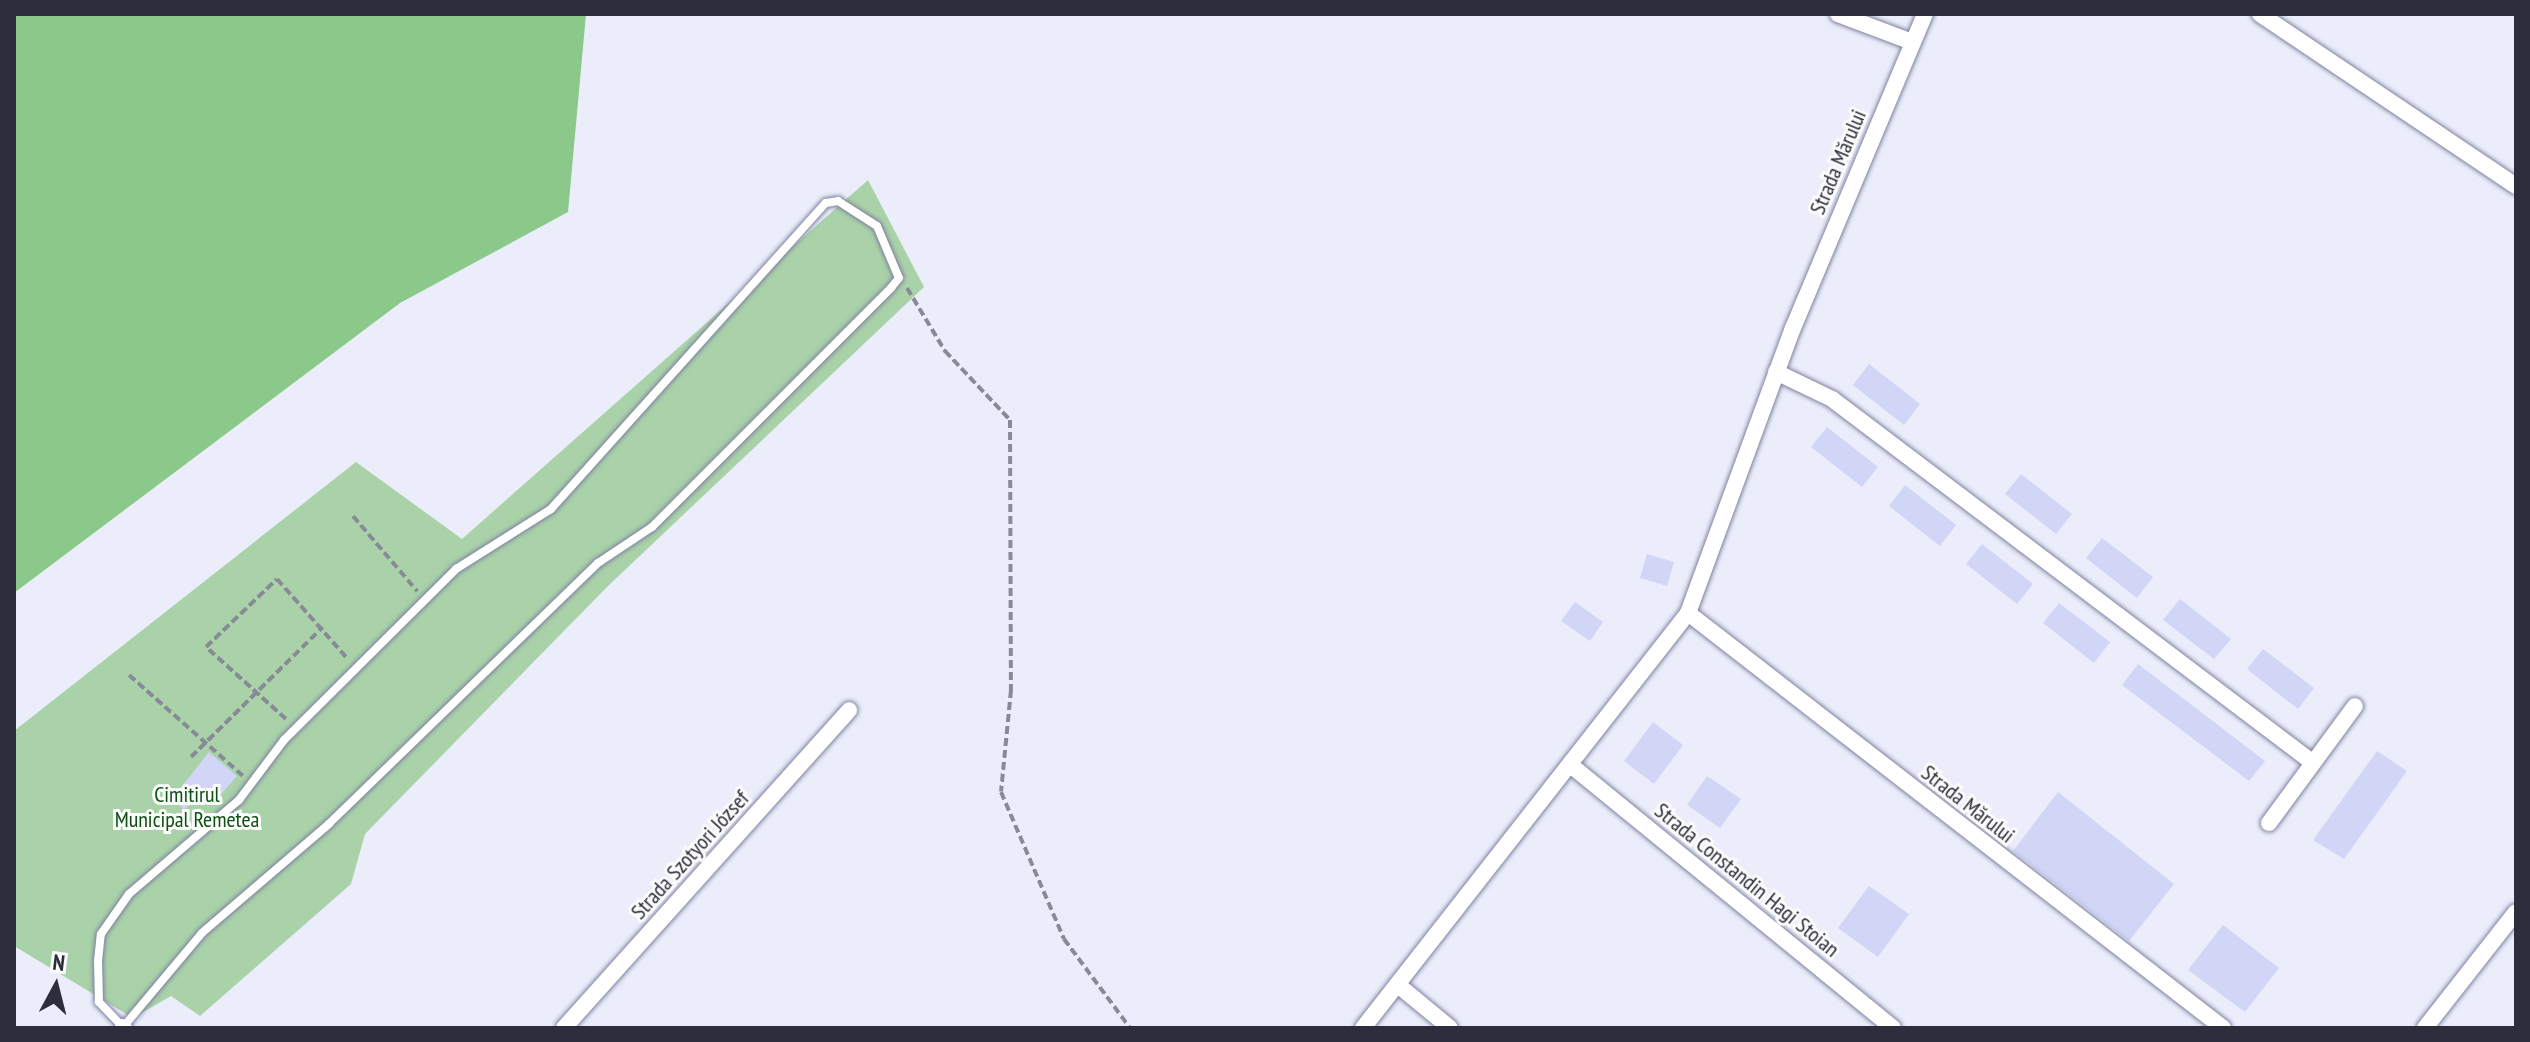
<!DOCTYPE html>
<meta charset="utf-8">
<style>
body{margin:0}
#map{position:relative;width:2530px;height:1042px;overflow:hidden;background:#ebedfa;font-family:"PT Sans Narrow",sans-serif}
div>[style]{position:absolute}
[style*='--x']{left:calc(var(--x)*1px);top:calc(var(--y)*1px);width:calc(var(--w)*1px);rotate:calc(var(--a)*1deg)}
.green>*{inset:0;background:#aad2a9}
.forest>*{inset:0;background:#8bc98a}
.building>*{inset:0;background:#d1d5f6}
.path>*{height:4px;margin-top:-2px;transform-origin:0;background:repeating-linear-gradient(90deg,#888a97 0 8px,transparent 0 12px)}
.roads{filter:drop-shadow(0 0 2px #7f82a0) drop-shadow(0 0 2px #7f82a0)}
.lane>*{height:8px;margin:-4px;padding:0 4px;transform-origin:4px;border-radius:4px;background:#fff}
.street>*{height:16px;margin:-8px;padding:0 8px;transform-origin:8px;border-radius:8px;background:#fff}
span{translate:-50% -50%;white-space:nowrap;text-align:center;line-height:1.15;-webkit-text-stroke:6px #fbfbfb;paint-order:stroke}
.street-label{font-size:22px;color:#2d2e3b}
.park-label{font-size:22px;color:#0e5013}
.frame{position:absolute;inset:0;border:16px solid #2d2e3b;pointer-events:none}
.north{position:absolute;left:16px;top:946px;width:80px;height:80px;-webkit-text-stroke:6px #fbfbfb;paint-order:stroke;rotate:7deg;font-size:22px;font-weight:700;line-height:32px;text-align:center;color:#2d2e3b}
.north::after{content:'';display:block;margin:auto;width:28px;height:36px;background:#2d2e3b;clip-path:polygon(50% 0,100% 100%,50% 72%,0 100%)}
</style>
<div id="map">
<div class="green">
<i style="clip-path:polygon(868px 180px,924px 287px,608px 586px,365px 834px,351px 884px,200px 1016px,171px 996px,133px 1018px,14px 946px,14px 731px,356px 462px,462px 539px)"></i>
</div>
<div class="forest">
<i style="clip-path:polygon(14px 14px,586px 14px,568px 212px,400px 303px,14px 593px)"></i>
</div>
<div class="building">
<i style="clip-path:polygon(1869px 364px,1920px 404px,1904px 425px,1853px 385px)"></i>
<i style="clip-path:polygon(1827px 427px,1878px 467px,1862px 487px,1811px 447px)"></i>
<i style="clip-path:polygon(2021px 474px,2072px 514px,2056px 534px,2005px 494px)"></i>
<i style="clip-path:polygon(1905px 485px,1956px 525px,1940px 546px,1889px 506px)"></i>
<i style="clip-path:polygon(2102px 538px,2153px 577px,2137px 598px,2086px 558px)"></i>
<i style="clip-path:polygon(1982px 544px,2033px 584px,2017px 604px,1966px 564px)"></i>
<i style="clip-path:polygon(1647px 554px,1674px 562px,1667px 586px,1640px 578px)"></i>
<i style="clip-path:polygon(2180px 599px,2231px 639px,2214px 659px,2163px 620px)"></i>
<i style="clip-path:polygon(1575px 602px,1603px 622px,1590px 641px,1561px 621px)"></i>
<i style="clip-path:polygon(2059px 603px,2110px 642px,2094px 663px,2043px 623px)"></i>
<i style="clip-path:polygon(2263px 649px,2314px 688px,2298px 709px,2247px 669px)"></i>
<i style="clip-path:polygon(2138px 664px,2265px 761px,2249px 781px,2122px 685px)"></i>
<i style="clip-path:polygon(1653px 722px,1683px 745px,1654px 784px,1624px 761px)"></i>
<i style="clip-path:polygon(2377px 751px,2407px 771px,2344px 859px,2313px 840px)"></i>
<i style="clip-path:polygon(209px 752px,237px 776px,217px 799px,208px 794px,184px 809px,172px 799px)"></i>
<i style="clip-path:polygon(1707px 776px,1741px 799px,1720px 828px,1687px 805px)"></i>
<i style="clip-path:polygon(2058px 792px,2174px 884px,2129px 941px,2013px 851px)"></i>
<i style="clip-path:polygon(1869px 886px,1909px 914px,1878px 957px,1838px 928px)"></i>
<i style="clip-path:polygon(2223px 925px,2279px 968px,2245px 1012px,2188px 970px)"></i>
</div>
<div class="path">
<i style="--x:907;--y:288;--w:74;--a:58.9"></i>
<i style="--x:945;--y:351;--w:95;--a:46.7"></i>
<i style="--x:1010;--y:420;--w:270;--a:89.8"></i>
<i style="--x:1011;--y:690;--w:102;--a:95.6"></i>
<i style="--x:1001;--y:792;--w:160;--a:66.8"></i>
<i style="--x:1064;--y:939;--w:111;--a:53.4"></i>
<i style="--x:353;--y:516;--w:99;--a:49.5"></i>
<i style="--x:129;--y:675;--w:152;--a:41.5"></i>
<i style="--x:286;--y:719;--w:108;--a:-138"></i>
<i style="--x:206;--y:647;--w:98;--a:-43.8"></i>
<i style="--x:277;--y:579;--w:106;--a:48.5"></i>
<i style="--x:191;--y:757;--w:185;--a:-44.6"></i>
</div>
<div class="roads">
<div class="lane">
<i style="--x:838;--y:201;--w:46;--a:32.7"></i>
<i style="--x:877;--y:226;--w:56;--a:67.1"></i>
<i style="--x:899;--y:278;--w:13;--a:129"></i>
<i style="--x:891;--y:288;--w:338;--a:135"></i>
<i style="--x:652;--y:527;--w:65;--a:146.3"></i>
<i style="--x:598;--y:563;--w:375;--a:135.9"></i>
<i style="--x:329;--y:824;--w:167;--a:139.4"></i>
<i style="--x:202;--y:933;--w:123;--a:130"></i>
<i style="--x:123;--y:1027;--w:35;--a:-134"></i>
<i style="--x:99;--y:1002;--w:41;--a:-91.4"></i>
<i style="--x:98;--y:961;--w:27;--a:-84"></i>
<i style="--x:101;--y:934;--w:49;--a:-55"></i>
<i style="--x:129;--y:894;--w:145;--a:-40.5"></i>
<i style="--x:239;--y:800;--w:75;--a:-53.1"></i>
<i style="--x:284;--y:740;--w:243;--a:-44.8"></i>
<i style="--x:456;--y:569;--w:112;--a:-32.3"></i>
<i style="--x:551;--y:509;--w:411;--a:-48.1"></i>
<i style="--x:826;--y:203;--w:12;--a:-9"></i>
</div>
<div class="street">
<i style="--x:1838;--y:14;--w:79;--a:20.7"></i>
<i style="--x:2260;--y:14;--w:308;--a:33.9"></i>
<i style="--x:1776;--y:372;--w:62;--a:25.7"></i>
<i style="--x:1832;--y:399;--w:602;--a:37.1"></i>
<i style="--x:1688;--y:613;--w:677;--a:37.8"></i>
<i style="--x:1573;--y:767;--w:413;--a:39.2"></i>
<i style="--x:2269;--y:823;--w:145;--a:-53.7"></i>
<i style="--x:1398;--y:985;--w:67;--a:39.6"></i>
<i style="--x:123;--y:1027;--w:1;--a:45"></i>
<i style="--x:564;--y:1028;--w:427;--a:-48.1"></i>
<i style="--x:1363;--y:1028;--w:527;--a:-51.93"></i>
<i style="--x:1688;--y:613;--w:304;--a:-69.8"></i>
<i style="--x:1793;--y:328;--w:341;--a:-67.2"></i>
<i style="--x:2425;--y:1028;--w:147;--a:-51.9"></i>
</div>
</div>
<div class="street-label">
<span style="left:1838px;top:162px;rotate:-67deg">Strada Mărului</span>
<span style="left:1968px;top:804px;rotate:38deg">Strada Mărului</span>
<span style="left:690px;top:855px;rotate:-48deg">Strada Szotyori József</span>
<span style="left:1747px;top:880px;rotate:39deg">Strada Constandin Hagi Stoian</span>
</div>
<div class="park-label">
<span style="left:187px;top:807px">Cimitirul<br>Municipal Remetea</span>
</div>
<div class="frame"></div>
<div class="north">N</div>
</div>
